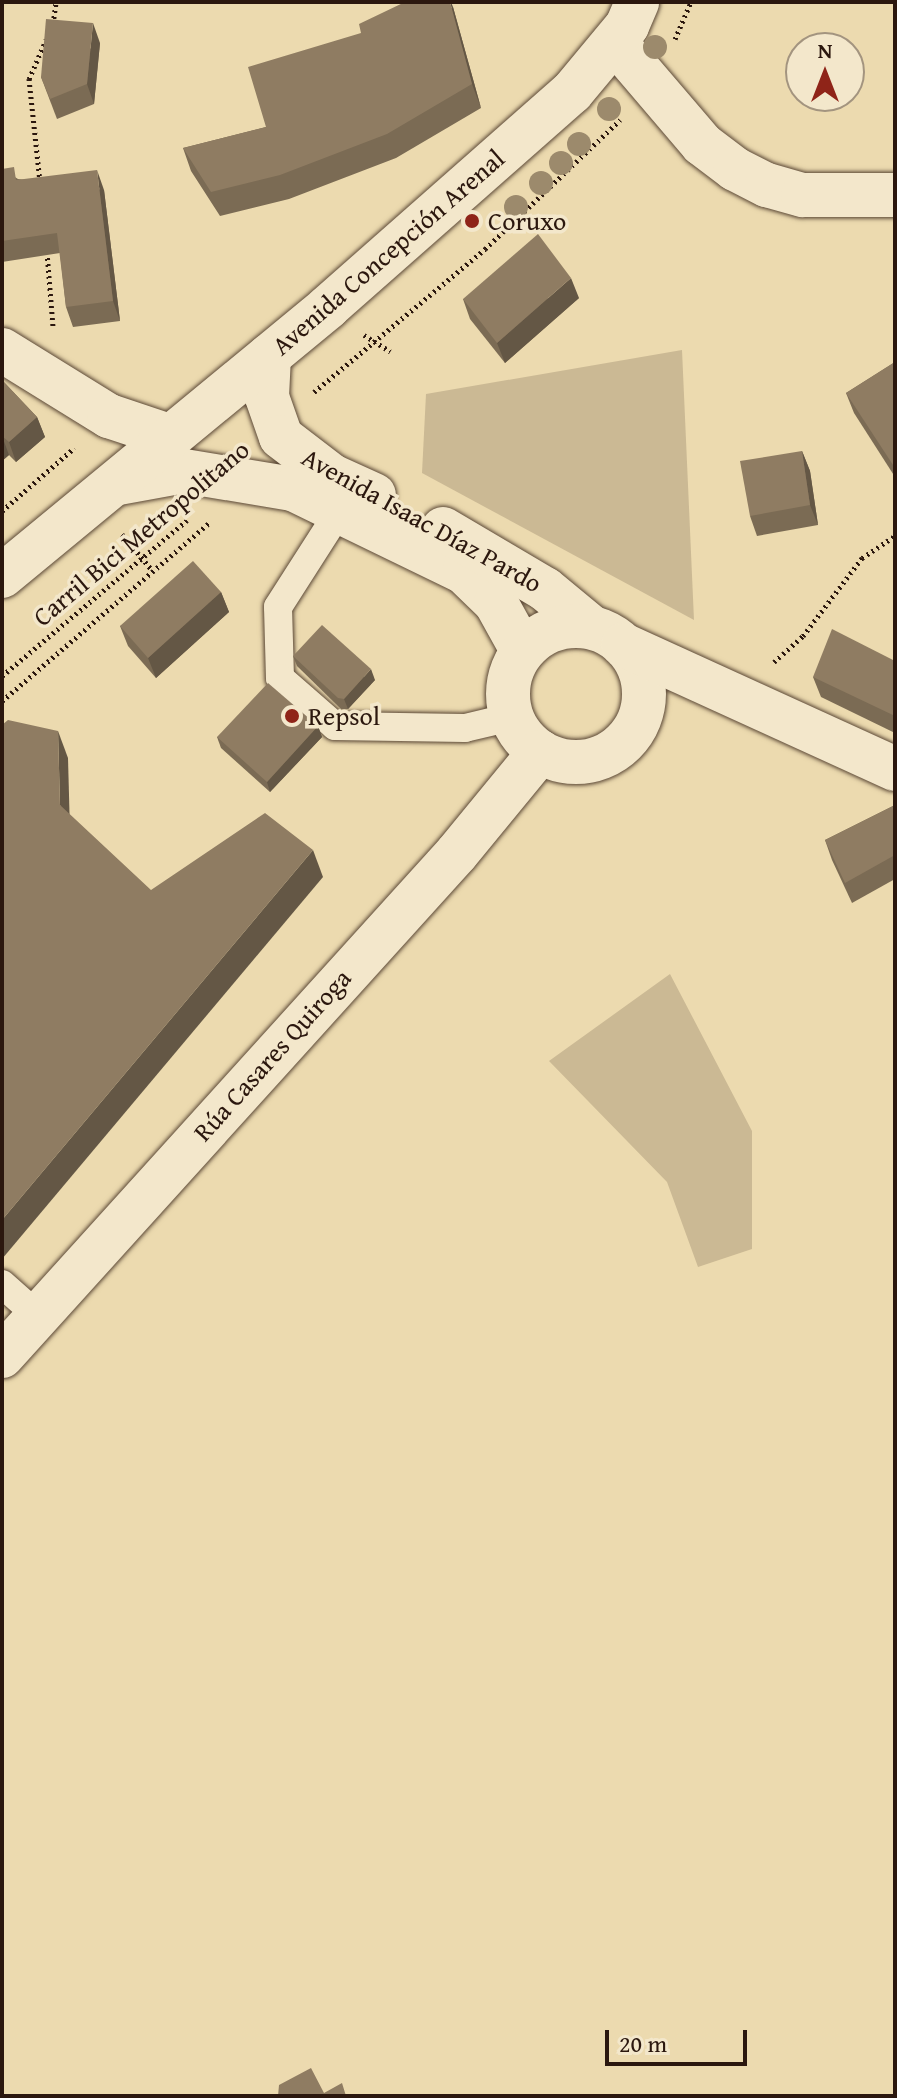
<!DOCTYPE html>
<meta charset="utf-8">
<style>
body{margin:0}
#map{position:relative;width:897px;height:2098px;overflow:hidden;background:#ecdaaf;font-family:"Gentium Book Plus",serif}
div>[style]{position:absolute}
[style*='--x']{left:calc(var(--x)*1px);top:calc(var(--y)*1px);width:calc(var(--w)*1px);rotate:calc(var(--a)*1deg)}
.green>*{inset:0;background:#cbb994}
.path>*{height:5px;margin-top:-2.5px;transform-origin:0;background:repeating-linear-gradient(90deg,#2b170e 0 2px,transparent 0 6px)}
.roads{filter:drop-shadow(0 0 2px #5b4836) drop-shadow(0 0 2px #5b4836)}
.service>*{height:28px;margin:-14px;padding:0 14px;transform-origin:14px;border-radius:14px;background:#f3e7cb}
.minor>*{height:44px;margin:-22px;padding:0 22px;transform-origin:22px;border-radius:22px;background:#f3e7cb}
.tertiary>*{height:44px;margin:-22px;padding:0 22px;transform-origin:22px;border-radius:22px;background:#f3e7cb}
.tertiary>.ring{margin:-22px;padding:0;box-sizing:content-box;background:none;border:44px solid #f3e7cb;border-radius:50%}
.secondary>*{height:44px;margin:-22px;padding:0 22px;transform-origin:22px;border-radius:22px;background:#f3e7cb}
.trees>*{width:24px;height:24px;margin:-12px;border-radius:50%;background:#9c8a6c}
.wall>*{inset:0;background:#7b6b54}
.shaded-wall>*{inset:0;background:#645745}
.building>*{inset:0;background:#8f7c62}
.dots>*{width:22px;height:22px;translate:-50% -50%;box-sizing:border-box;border:4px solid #f3e7cb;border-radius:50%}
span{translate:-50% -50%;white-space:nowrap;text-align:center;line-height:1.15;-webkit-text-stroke:7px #f3e7cb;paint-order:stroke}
.poi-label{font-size:26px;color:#2b170e}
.left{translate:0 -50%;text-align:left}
.street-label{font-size:26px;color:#2b170e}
.frame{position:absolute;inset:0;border:4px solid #2b170e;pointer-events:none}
.north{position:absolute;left:785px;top:32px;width:80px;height:80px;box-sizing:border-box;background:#f3e7cb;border:2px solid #a3947f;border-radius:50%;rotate:0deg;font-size:22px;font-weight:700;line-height:32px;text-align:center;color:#2b170e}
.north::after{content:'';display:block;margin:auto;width:28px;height:36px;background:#8f2418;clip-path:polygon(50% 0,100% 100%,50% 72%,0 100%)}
.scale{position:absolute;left:605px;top:2030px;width:142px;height:36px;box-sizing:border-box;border:4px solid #2b170e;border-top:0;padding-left:10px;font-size:24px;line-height:28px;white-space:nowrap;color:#2b170e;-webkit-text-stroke:6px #f3e7cb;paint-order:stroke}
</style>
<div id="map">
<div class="green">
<i style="clip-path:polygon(682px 350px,694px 620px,422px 473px,426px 394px)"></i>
<i style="clip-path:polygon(670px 974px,752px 1131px,752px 1249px,698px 1267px,667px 1182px,549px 1061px)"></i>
</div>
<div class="path">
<i style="--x:53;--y:24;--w:22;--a:-82"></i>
<i style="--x:675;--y:39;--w:40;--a:-66.6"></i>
<i style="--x:40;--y:182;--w:104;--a:-96.1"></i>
<i style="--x:29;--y:79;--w:43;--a:-66.4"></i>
<i style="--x:47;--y:252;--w:74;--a:85.4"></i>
<i style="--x:364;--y:335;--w:31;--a:32"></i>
<i style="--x:314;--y:392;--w:223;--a:-39.9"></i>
<i style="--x:485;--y:249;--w:187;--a:-43.7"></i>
<i style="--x:2;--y:511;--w:96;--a:-41.2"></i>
<i style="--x:122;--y:534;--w:47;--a:50.2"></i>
<i style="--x:774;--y:662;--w:39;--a:-42"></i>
<i style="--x:803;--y:636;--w:98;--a:-52.9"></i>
<i style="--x:862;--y:558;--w:40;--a:-34"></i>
<i style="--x:2;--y:676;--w:242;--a:-40.1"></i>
<i style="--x:2;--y:701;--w:274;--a:-40.7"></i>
</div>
<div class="roads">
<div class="service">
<i style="--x:340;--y:510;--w:115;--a:122.6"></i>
<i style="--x:278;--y:607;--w:71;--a:88.4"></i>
<i style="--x:280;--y:678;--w:73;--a:41.1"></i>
<i style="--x:335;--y:726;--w:130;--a:0.9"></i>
<i style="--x:465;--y:728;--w:47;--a:-13.4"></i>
<i style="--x:2;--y:1284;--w:47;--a:41.5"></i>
</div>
<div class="minor">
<i style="--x:615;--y:42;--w:134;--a:49.5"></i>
<i style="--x:702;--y:144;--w:41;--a:37.1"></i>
<i style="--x:735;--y:169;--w:36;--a:27"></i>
<i style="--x:767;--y:185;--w:37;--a:16"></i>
<i style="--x:803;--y:195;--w:92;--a:0"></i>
<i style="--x:2;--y:350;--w:126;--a:31.7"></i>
<i style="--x:109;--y:416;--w:66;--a:18.4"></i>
</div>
<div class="tertiary">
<i style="--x:269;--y:356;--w:41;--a:92.8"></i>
<i style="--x:267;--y:397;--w:42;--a:70.7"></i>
<i style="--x:281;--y:437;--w:64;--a:37.4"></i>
<i style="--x:332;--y:476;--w:46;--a:24.3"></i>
<i style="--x:118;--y:483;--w:67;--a:-10.3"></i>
<i style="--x:184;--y:471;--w:110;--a:9.4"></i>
<i style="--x:293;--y:489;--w:190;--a:25.9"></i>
<i style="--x:464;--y:572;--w:45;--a:44.1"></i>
<i style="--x:496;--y:603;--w:54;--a:61"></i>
<i style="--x:443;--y:529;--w:118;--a:30.5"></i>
<i style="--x:545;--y:589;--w:60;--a:39.6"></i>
<i class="ring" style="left:508px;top:626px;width:92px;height:92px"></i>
<i style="--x:623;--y:645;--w:299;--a:24.5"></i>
<i style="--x:2;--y:1356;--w:678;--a:-47.87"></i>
<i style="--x:457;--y:853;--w:131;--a:-50.6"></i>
</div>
<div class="secondary">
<i style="--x:2;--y:576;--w:423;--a:-39.5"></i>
<i style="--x:328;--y:307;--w:325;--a:-41.4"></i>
<i style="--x:572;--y:92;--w:86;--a:-50.2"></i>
<i style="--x:627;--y:26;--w:26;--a:-67"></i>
</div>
</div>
<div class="trees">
<i style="left:655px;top:47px"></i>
<i style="left:609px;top:109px"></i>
<i style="left:579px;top:144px"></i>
<i style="left:561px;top:163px"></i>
<i style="left:541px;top:183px"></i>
<i style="left:516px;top:207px"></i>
</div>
<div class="wall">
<i style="clip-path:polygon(453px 7px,481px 108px,396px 158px,289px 199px,220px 216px,191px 171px,183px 148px,266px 127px)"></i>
<i style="clip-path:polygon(100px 43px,94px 104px,57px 119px,41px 77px)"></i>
<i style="clip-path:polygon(2px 169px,18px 179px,104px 190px,120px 321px,73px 327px,66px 307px,60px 253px,2px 262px)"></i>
<i style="clip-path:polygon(579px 298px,505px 363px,470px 319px,463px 299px)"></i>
<i style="clip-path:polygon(895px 362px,895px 477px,854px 413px,846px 393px)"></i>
<i style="clip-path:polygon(2px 380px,37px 417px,45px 437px,16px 462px,9px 455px,2px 461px)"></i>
<i style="clip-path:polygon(802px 451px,810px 471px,818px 525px,757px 536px,750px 516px)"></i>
<i style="clip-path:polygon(221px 592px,229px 612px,156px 678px,128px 646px,120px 626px)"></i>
<i style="clip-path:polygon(293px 656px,375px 680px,348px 709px,341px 709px,297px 666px)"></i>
<i style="clip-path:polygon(895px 661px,895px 733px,821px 697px,813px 677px)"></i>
<i style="clip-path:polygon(318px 726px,322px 737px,270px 792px,221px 748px,217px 737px)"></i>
<i style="clip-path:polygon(895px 805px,895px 879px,852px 903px,832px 860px,825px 840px)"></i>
</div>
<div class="shaded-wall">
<i style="clip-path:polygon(450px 2px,451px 2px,453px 7px,481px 108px,472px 84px)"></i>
<i style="clip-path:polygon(93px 23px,100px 43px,94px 104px,87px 84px)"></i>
<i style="clip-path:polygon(97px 170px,104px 190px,120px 321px,113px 301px)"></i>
<i style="clip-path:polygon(571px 278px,579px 298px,505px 363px,497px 343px)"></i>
<i style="clip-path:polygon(37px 417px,45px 437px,16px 462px,9px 442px)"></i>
<i style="clip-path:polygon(2px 436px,9px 455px,2px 461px)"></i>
<i style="clip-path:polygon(802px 451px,810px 471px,818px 525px,810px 505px)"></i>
<i style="clip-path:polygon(221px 592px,229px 612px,156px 678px,148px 658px)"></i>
<i style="clip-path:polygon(371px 669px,375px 680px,348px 709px,344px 699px)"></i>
<i style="clip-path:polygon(318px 726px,322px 737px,270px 792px,267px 782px)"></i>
<i style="clip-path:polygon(58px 731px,68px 758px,70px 832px,60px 805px)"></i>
<i style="clip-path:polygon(313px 850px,323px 877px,2px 1259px,2px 1220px)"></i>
</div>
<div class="building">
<i style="clip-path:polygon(405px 2px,450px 2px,472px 84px,387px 134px,280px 175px,211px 192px,183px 148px,266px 127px,248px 67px,361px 33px,359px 24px)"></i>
<i style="clip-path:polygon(46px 19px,93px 23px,87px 84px,50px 99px,41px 77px)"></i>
<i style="clip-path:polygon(14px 167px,16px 180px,97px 170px,113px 301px,66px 307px,57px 233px,2px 241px,2px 169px)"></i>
<i style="clip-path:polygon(538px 234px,571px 278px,497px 343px,463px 299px)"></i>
<i style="clip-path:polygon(895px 362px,895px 468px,846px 393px)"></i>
<i style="clip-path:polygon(2px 380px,37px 417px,9px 442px,2px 436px)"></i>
<i style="clip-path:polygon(802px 451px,810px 505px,750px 516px,740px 461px)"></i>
<i style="clip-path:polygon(193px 561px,221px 592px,148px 658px,120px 626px)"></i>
<i style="clip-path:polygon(322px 625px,371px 669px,344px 699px,338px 698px,293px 656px)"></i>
<i style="clip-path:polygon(832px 629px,895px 661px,895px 716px,813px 677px)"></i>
<i style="clip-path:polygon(268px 683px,318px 726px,267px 782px,217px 737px)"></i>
<i style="clip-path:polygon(8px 720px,58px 731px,60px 805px,151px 890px,265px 813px,313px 850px,2px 1220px,2px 725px)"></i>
<i style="clip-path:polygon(895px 805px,895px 855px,845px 883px,825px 840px)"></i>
<i style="clip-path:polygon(311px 2068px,324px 2093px,342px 2083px,346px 2096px,278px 2096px,279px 2085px)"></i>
</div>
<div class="dots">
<i style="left:472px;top:221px;background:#8f2418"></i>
<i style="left:292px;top:716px;background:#8f2418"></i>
</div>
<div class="poi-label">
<span class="left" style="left:488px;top:221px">Coruxo</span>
<span class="left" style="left:308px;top:716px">Repsol</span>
</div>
<div class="street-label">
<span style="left:388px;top:252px;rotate:-41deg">Avenida Concepción Arenal</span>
<span style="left:422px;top:520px;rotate:29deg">Avenida Isaac Díaz Pardo</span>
<span style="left:141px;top:533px;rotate:-40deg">Carril Bici Metropolitano</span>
<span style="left:272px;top:1055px;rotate:-48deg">Rúa Casares Quiroga</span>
</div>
<div class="frame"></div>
<div class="north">N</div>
<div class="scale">20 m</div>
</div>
